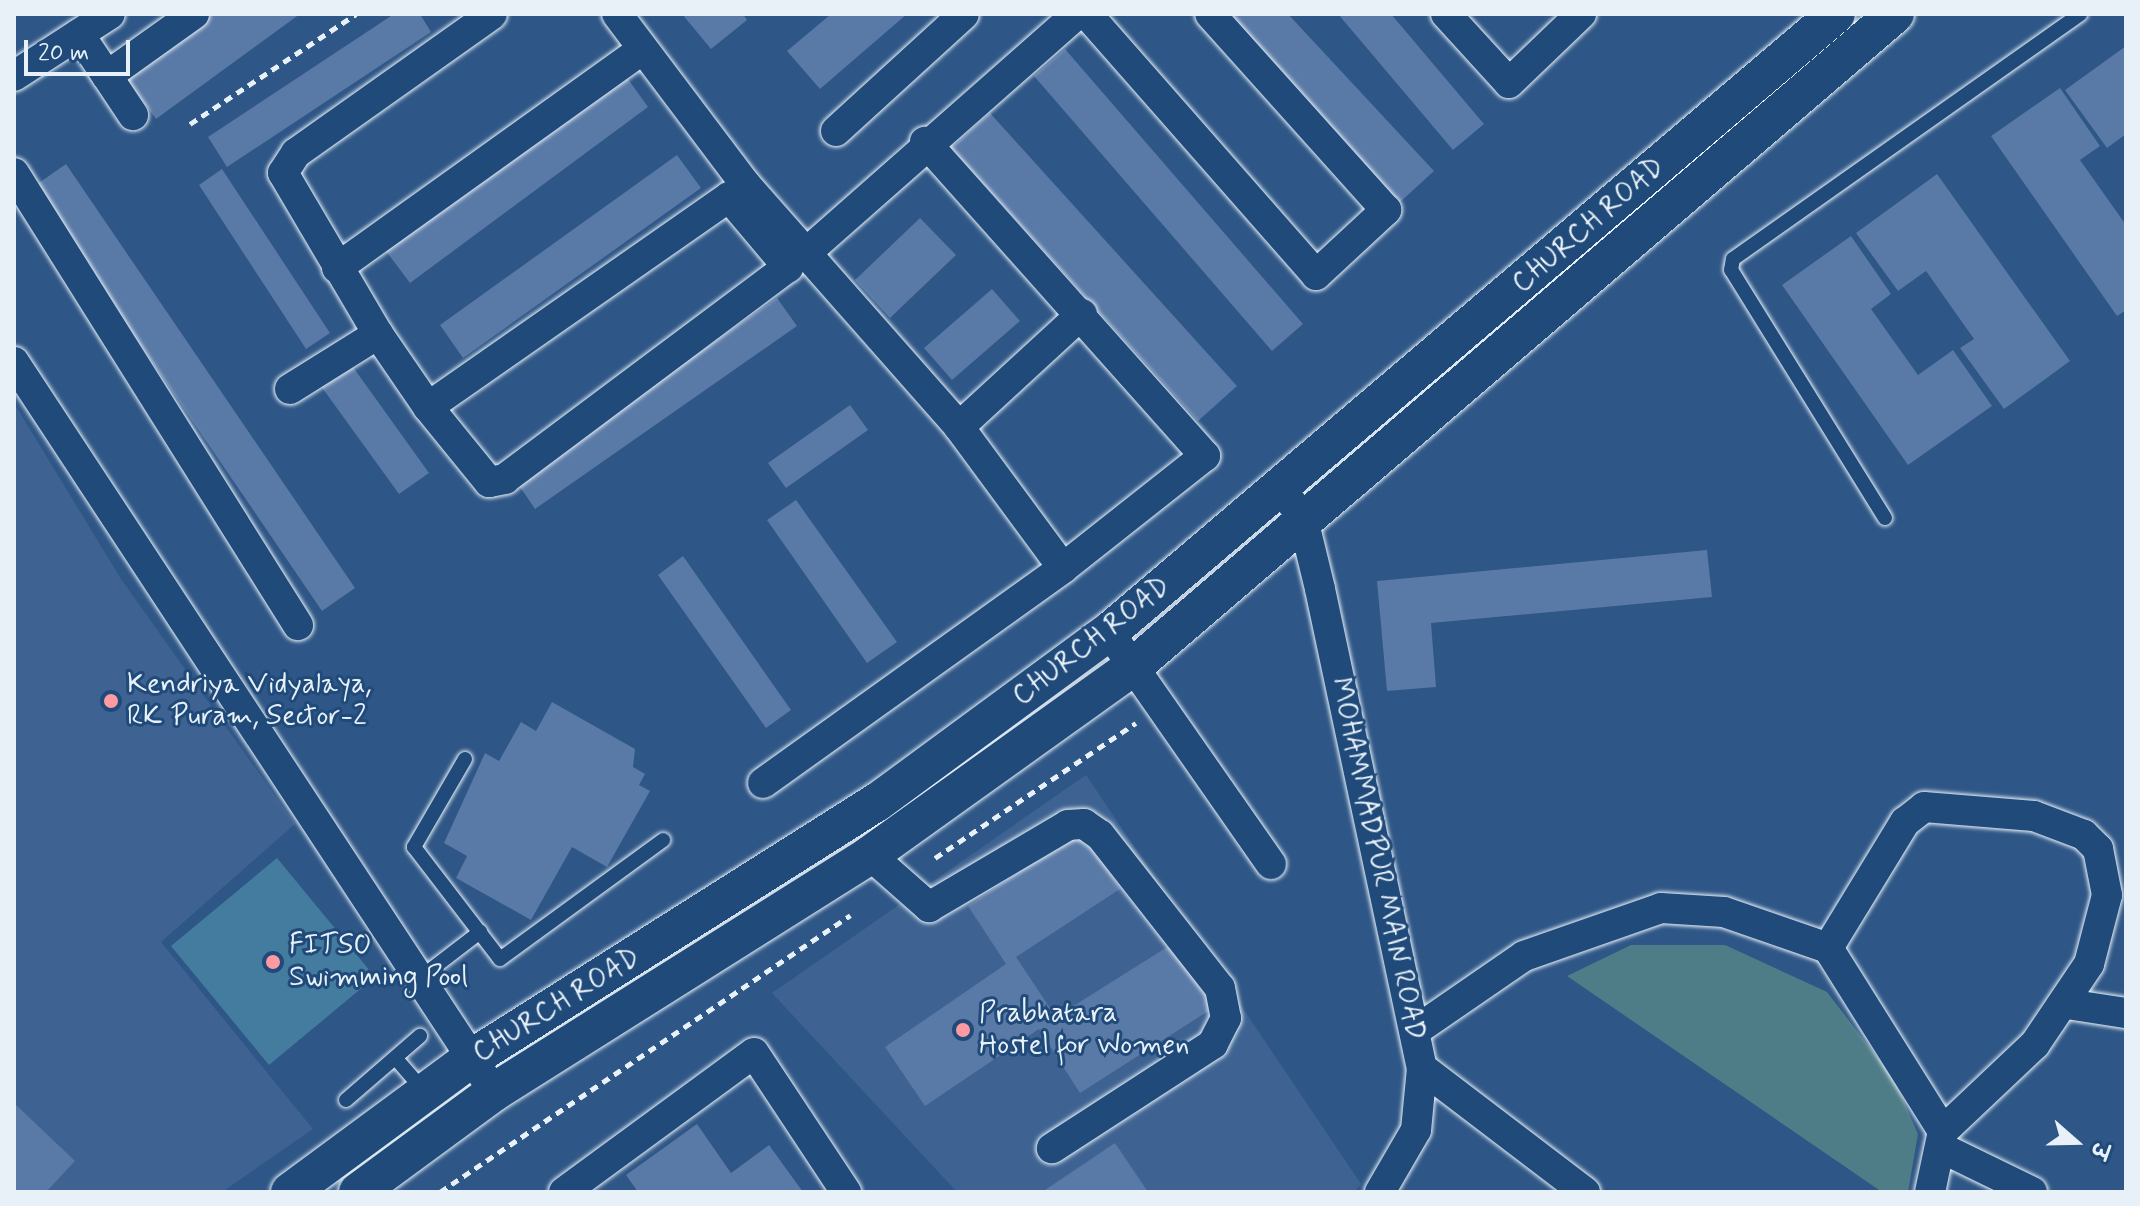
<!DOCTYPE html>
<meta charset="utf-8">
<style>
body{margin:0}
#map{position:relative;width:2140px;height:1206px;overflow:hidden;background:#2e5686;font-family:Mynerve,"Playpen Sans Deva",sans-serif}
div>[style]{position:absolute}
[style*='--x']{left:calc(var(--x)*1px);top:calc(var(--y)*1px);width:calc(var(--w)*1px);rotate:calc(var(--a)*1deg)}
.built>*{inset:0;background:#3e6392}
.green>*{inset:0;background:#4f7d87}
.water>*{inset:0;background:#447c9f}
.building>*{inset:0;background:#5979a6}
.path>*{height:5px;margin-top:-2.5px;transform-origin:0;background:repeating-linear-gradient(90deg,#e8f1f8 0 8px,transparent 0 14px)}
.roads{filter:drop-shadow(0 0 2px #e8f1f8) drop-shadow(0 0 2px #e8f1f8)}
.service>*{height:14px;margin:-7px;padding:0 7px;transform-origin:7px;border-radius:7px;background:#1f4a7a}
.minor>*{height:30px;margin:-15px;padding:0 15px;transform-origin:15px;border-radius:15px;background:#1f4a7a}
.tertiary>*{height:38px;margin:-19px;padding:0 19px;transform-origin:19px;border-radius:19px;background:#1f4a7a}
.dots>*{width:22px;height:22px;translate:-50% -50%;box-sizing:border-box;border:4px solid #1f4a7a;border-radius:50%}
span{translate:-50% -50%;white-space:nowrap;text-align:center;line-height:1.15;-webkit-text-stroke:6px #1f4a7a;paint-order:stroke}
.street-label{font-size:28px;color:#e8f1f8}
.poi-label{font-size:28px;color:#e8f1f8}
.left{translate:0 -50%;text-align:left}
.frame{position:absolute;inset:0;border:16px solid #e8f1f8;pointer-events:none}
.north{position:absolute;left:2036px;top:1102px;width:80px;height:80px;-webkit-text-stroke:6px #1f4a7a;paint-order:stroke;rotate:110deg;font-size:22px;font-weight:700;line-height:32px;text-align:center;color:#e8f1f8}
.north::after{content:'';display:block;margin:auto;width:28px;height:36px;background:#e8f1f8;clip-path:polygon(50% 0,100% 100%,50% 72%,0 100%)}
.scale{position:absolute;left:24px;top:40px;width:106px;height:36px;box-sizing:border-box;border:4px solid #e8f1f8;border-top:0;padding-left:10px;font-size:24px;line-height:28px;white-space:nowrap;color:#e8f1f8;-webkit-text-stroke:6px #1f4a7a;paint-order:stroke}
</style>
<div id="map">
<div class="built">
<i style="clip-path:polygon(14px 403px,121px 579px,295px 824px,161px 942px,313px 1129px,222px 1192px,14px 1192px)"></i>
<i style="clip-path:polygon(1086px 775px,1361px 1184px,1354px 1192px,957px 1192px,772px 993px)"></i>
</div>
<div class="green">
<i style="clip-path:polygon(1631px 945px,1725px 945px,1827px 992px,1894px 1079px,1918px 1134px,1908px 1192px,1882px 1192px,1567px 976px)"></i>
</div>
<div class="water">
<i style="clip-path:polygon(277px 858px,375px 977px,269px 1065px,171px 946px)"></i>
</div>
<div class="building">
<i style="clip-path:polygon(210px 14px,300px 14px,156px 119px,125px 76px)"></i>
<i style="clip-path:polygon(394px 14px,420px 14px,431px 32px,227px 167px,208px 137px)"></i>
<i style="clip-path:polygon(682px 14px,743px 14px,747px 20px,711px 49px)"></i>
<i style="clip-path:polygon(831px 14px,907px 14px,820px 89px,787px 51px)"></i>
<i style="clip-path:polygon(1225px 14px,1288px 14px,1434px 171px,1399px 203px)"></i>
<i style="clip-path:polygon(1338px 14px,1391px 14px,1484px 124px,1453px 150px)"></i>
<i style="clip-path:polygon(2126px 46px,2126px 134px,2107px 148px,2065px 90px)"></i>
<i style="clip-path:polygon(1065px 49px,1303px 324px,1272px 351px,1034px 76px)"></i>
<i style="clip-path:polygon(625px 75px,648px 107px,410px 283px,386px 251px)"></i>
<i style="clip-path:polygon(2060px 88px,2100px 146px,2080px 160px,2126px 225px,2126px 310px,2117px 316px,1991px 136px)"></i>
<i style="clip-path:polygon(990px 113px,1237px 386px,1198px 421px,951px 148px)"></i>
<i style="clip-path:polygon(677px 155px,701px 188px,463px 358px,440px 325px)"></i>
<i style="clip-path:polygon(66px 164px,355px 588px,322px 611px,33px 187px)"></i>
<i style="clip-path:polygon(222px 169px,330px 333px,306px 349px,199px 185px)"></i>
<i style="clip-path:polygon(1937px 174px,2070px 361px,2004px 409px,1960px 348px,1974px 339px,1926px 271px,1898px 291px,1856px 233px)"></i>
<i style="clip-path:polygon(920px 218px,956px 255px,890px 318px,855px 280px)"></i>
<i style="clip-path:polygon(1851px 236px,1891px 294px,1871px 309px,1918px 375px,1953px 350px,1992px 406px,1908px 465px,1782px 285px)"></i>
<i style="clip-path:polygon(992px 289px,1020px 321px,952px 380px,924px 348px)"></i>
<i style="clip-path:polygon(777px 298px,797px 326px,535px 509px,516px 481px)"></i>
<i style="clip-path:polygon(348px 360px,429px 473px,399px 494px,318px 382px)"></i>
<i style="clip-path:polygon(850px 405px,868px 430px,786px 488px,768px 463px)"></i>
<i style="clip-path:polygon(796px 500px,897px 642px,867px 663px,767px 520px)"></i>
<i style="clip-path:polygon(1707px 550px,1712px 597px,1431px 623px,1436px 687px,1387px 691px,1377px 581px)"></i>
<i style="clip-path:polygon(683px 556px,791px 710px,766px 728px,658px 575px)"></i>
<i style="clip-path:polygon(552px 702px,635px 749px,633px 767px,645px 774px,639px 785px,650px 791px,607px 867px,572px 847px,531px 920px,456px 878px,467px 856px,444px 843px,485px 753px,499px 761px,521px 722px,536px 731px)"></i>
<i style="clip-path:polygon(1083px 830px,1120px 889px,1016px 957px,1056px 1017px,1172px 944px,1213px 1008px,1080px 1093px,1039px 1029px,925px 1106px,885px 1047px,1006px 964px,968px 906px)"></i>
<i style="clip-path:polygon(14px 1103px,75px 1161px,46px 1192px,14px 1192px)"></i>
<i style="clip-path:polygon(697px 1124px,731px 1173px,769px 1145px,803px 1192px,638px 1192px,626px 1175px)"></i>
<i style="clip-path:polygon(1115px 1143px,1148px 1192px,1042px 1192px)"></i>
</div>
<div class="path">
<i style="--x:190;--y:124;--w:199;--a:-33.5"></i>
<i style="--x:935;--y:858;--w:242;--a:-33.9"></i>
<i style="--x:440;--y:1192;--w:495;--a:-34"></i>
</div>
<div class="roads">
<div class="service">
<i style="--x:1885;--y:518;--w:292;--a:-121.8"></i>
<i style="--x:1731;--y:270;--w:11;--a:-80"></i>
<i style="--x:1733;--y:259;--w:425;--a:-35.2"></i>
<i style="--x:465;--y:759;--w:102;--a:120.1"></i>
<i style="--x:414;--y:847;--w:141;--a:52.5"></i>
<i style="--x:500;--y:959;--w:202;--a:-36.1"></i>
<i style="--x:420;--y:978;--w:76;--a:-37.5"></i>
<i style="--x:398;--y:1061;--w:40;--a:49"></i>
<i style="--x:346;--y:1100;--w:98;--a:-40.9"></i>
</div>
<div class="minor">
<i style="--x:617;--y:14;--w:214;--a:53"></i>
<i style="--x:746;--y:185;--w:322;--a:48.6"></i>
<i style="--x:959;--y:427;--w:175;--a:53.6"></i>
<i style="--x:1087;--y:14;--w:347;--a:48.7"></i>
<i style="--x:1316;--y:275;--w:96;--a:-42.9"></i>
<i style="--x:1386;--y:210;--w:263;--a:-131.9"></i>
<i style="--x:1446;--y:14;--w:93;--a:47.6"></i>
<i style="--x:1509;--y:83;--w:100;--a:-43.8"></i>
<i style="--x:79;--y:34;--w:50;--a:56.3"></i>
<i style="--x:107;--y:76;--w:107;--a:-35.5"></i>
<i style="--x:14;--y:76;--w:114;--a:-32.9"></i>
<i style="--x:107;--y:76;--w:47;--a:56.3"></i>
<i style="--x:836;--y:131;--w:173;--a:-42.4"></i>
<i style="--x:14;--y:173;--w:534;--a:57.86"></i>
<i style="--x:806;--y:253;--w:361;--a:-41.4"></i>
<i style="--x:337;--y:268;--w:376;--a:-35.6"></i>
<i style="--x:14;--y:362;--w:874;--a:56.67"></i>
<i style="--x:290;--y:389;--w:104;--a:-32"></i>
<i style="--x:428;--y:407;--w:367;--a:-34.9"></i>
<i style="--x:729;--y:197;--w:92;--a:49.9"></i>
<i style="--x:788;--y:267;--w:354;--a:143.2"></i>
<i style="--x:505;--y:479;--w:16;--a:169"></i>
<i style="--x:489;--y:482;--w:97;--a:-129.1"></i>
<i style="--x:428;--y:407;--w:88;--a:-124.4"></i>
<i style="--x:378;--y:334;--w:187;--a:-120.5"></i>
<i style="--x:283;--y:173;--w:24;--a:-57"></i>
<i style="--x:296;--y:153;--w:240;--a:-35.3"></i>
<i style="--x:959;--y:427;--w:167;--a:-42.6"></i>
<i style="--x:1282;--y:489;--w:37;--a:55"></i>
<i style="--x:1303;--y:519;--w:72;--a:76.3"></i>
<i style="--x:1320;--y:589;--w:490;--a:78"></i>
<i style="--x:1422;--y:1068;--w:62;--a:95.5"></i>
<i style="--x:1416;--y:1130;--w:72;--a:120.1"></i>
<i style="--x:1109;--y:632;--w:283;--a:55.1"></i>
<i style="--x:763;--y:783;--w:369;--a:-35.6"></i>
<i style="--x:1063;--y:568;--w:181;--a:-38.3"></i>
<i style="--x:1205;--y:456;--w:421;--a:-131.7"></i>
<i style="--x:870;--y:855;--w:79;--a:41.4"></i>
<i style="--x:929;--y:907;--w:161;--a:-30.5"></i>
<i style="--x:1068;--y:825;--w:16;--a:-4"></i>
<i style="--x:1084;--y:824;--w:19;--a:35"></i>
<i style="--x:1100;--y:835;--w:194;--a:51.9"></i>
<i style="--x:1220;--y:988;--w:31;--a:79"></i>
<i style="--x:1226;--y:1018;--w:29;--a:117"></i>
<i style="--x:1213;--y:1044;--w:192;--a:147.1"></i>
<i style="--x:1828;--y:948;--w:148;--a:-58.6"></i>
<i style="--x:1905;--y:822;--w:24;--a:-38"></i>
<i style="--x:1924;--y:807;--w:110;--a:4.7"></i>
<i style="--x:2034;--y:816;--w:53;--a:20.8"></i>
<i style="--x:2084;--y:835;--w:20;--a:45"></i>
<i style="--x:2098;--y:849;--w:47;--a:78.9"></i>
<i style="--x:2107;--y:895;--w:71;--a:104.6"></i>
<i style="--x:2089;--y:964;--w:97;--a:124"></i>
<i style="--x:2035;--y:1044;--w:127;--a:136.6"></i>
<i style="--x:2067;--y:1004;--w:60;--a:8.7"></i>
<i style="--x:1415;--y:1031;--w:132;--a:-34.5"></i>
<i style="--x:1524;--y:956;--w:145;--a:-19.3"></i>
<i style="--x:1661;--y:908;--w:63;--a:3.6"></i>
<i style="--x:1724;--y:912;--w:110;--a:19.1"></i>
<i style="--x:1828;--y:948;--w:216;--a:57.9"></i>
<i style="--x:1943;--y:1131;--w:62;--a:102"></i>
<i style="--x:1422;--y:1068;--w:205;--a:37.3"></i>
<i style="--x:1944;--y:1149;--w:98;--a:26"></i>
<i style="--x:564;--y:1192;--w:235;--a:-36.2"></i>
<i style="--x:754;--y:1053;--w:167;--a:56.5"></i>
</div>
<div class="tertiary">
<i style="--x:290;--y:1192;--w:226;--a:-36.4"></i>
<i style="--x:472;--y:1058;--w:478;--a:-32.3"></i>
<i style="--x:876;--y:803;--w:289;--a:-36.3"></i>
<i style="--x:1109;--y:632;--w:954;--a:-40.37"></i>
<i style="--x:358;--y:1192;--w:169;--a:-36.3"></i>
<i style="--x:494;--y:1092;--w:444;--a:-32.2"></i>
<i style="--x:870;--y:855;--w:325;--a:-35.6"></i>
<i style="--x:1134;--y:666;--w:1002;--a:-40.59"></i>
</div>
</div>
<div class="dots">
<i style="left:111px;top:701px;background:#ff9aa2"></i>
<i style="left:273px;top:962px;background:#ff9aa2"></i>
<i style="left:963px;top:1030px;background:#ff9aa2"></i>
</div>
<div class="street-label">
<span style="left:1589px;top:226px;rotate:-41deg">CHURCH ROAD</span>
<span style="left:1092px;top:642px;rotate:-38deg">CHURCH ROAD</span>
<span style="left:1377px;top:859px;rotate:78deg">MOHAMMADPUR MAIN ROAD</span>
<span style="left:557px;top:1006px;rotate:-32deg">CHURCH ROAD</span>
</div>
<div class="poi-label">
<span class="left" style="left:127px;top:701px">Kendriya Vidyalaya,<br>RK Puram, Sector-2</span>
<span class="left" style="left:289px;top:962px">FITSO<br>Swimming Pool</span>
<span class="left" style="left:979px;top:1030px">Prabhatara<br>Hostel for Women</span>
</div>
<div class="frame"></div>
<div class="north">उ</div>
<div class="scale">20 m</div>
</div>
